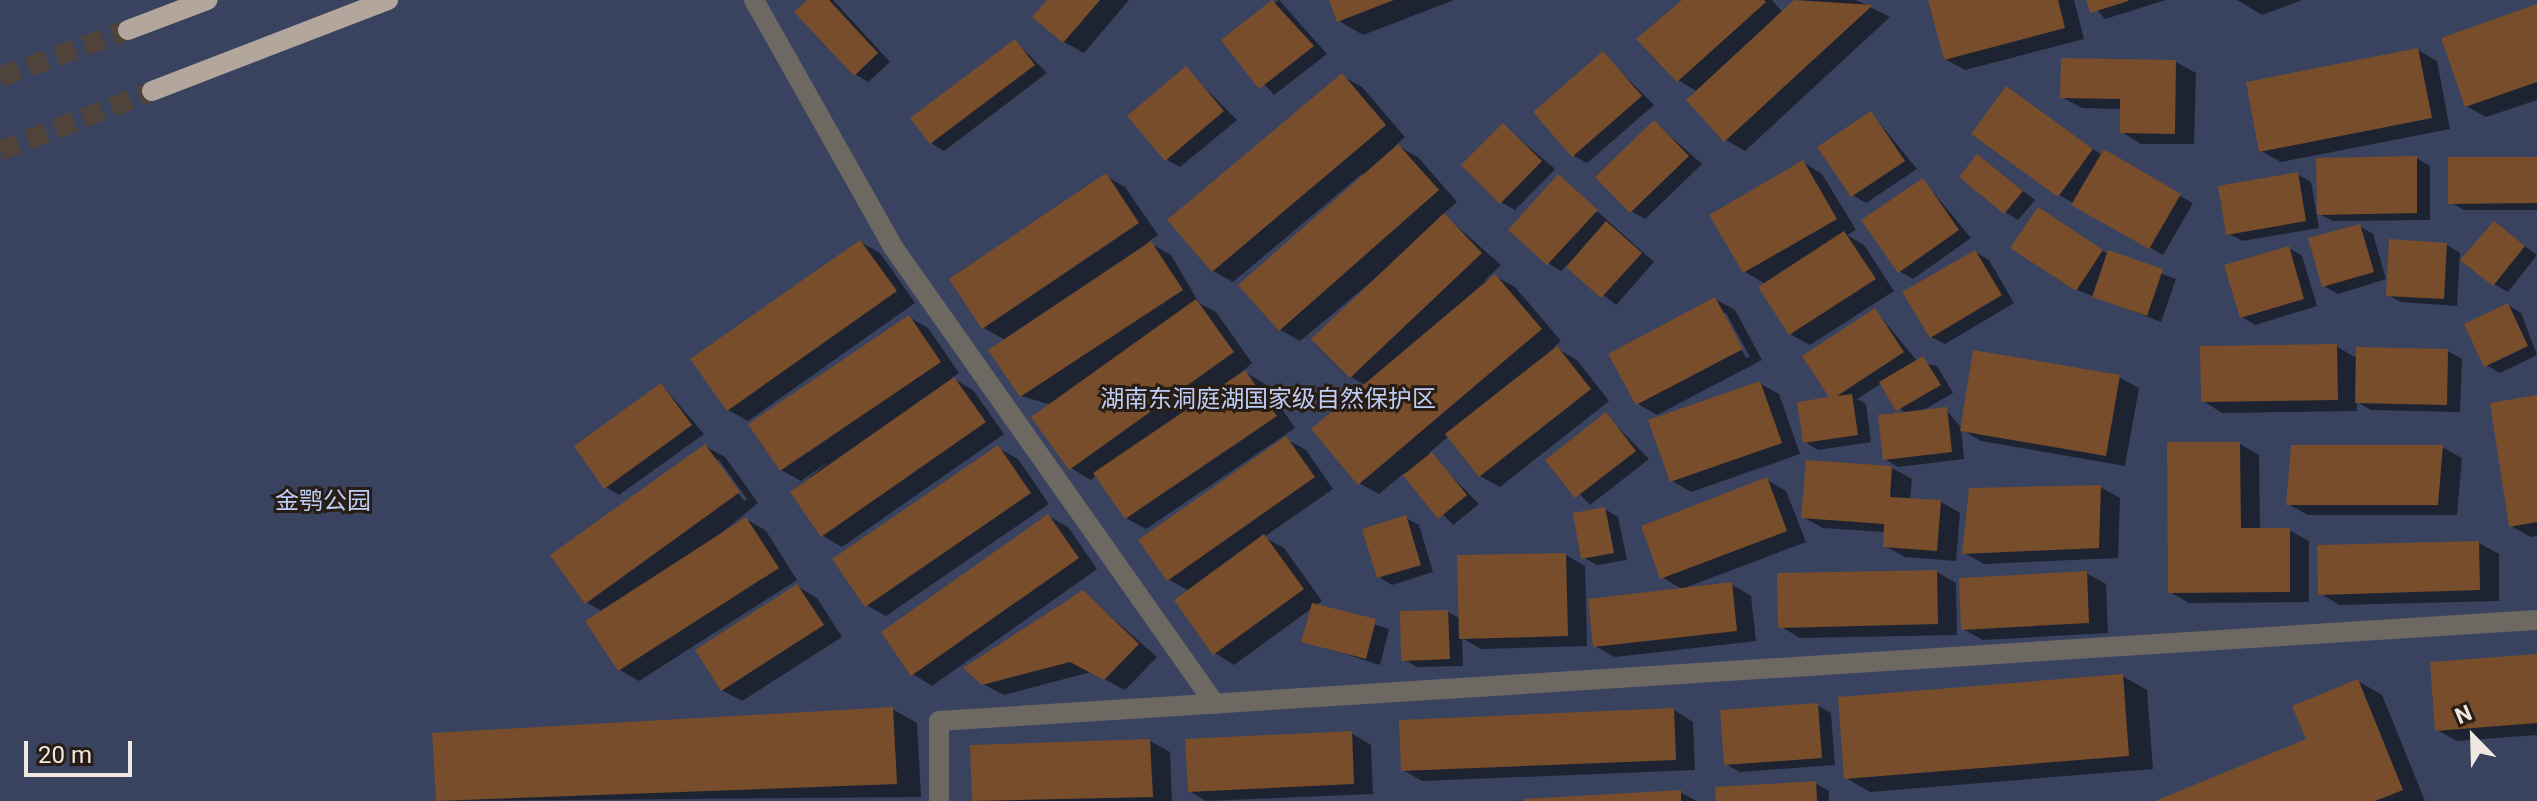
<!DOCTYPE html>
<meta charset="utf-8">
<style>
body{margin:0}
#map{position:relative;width:2537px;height:801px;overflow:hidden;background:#33261d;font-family:Roboto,"Noto Sans SC",sans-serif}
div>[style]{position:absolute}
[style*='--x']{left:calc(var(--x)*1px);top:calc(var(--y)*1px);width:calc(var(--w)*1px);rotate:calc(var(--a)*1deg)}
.green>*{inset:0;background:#39425f}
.shadow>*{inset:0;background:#0007}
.building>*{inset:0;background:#774d2b}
.primary-tunnel>*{height:20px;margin-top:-10px;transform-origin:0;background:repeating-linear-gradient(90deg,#4f433a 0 20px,transparent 0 30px)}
.minor>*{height:20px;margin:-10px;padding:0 10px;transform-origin:10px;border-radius:10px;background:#6e6863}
.primary>*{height:20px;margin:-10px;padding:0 10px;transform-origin:10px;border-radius:10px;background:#b3a69c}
span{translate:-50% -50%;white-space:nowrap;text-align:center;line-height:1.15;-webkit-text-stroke:6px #281d14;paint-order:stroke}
.park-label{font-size:24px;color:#becdf8}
.north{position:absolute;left:2433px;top:697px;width:80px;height:80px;-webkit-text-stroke:6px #281d14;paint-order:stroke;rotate:337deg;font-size:22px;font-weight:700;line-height:32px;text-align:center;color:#f0e7e1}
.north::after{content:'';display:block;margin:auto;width:28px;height:36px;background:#f0e7e1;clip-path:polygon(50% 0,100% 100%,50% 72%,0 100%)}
.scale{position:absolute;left:24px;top:741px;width:108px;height:36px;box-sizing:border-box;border:4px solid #f0e7e1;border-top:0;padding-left:10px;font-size:24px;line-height:28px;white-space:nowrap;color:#f0e7e1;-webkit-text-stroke:6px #281d14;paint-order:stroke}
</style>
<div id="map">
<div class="green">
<i style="clip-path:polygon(0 0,2537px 0,2537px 801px,0 801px)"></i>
</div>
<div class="shadow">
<i style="clip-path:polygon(810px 0,833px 0,890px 62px,868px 82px,855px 74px)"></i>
<i style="clip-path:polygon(1049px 0,1129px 0,1084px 53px,1064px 42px)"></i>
<i style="clip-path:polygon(1279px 0,1327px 54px,1274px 95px,1224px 40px)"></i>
<i style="clip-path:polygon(1331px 0,1454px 0,1363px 35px,1339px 21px)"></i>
<i style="clip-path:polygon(1685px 0,1772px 0,1783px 13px,1797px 0,1856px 0,1890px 17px,1745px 151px,1726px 140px,1698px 92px,1678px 80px)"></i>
<i style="clip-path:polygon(1930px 0,2074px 0,2084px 39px,1965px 70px,1945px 59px)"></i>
<i style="clip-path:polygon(2088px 0,2166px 0,2105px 19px)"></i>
<i style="clip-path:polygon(2237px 0,2302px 0,2262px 15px)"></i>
<i style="clip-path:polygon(2537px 7px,2537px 100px,2486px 117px,2466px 106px)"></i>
<i style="clip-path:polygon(1015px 41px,1047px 73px,944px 151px,931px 143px)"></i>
<i style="clip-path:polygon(2418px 50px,2437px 61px,2450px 129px,2281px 162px,2261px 151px)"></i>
<i style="clip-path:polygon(1603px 54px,1654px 105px,1587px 163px,1574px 156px)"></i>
<i style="clip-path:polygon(2176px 62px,2196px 73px,2194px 144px,2141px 144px,2122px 132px,2122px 109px,2082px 108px,2062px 97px)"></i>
<i style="clip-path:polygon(1186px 69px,1237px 120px,1180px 167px,1167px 160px)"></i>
<i style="clip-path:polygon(1342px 76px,1362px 87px,1405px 137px,1396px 145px,1418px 157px,1457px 202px,1443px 214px,1501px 265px,1483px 282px,1495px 276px,1515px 287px,1561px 341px,1554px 347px,1577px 360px,1609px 401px,1500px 487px,1480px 476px,1449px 436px,1429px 453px,1479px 504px,1453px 525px,1404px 473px,1379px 494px,1359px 483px,1366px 385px,1351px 377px,1395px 262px,1300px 341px,1280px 330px,1364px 172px,1233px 282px,1213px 271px)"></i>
<i style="clip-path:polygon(2006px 89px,2102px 155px,2193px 203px,2163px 255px,2059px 195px)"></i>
<i style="clip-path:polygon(1871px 113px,1917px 169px,1866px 203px,1853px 195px)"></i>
<i style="clip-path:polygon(1654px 122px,1702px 164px,1645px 219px,1631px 211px)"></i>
<i style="clip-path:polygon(1503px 125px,1555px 169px,1515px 210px,1501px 202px)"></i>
<i style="clip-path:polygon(1978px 156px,2035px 200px,2018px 220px,2005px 212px)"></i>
<i style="clip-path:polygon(2416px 158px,2430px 166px,2430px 220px,2333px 221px,2319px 214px)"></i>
<i style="clip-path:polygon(2537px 159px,2537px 210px,2464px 210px,2450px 202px)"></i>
<i style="clip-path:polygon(1803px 162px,1822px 174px,1856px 230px,1847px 235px,1864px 245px,1894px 291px,1810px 345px,1790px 334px,1766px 284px,1745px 272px,1712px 215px)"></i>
<i style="clip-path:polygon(2297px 174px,2311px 182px,2319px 228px,2242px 241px,2228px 233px)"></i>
<i style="clip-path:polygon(1106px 176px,1125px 187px,1158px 235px,1148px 242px,1171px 255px,1199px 303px,1216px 312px,1252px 363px,1243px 371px,1265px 384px,1295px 428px,1146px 529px,1126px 518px,1097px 475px,1091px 480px,1071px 468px,1052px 405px,1021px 396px,1005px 340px,984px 328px)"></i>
<i style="clip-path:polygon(1559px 177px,1654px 262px,1616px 305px,1567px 265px,1561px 271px,1548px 263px)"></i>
<i style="clip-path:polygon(1923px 180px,1971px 238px,1913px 279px,1899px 271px)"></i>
<i style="clip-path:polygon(2052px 217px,2109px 255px,2176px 279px,2161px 322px,2077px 290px)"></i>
<i style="clip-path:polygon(2494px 224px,2537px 255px,2508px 292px,2494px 284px)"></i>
<i style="clip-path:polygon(2359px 226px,2373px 234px,2386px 279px,2338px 294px,2324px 286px)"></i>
<i style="clip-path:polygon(860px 242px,880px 253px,915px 303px,748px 421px,728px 410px)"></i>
<i style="clip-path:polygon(2447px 245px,2460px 253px,2457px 306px,2401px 302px,2388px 295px)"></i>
<i style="clip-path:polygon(2289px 248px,2302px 256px,2317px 306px,2255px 325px,2242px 317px)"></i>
<i style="clip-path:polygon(1975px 252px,1989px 260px,2014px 303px,1945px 344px,1931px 337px)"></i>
<i style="clip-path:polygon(evenodd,1715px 299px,1735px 310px,1762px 360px,1657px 415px,1638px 404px,1715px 299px,1722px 313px,1726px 313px,1750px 357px,1746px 358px,1722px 313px)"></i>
<i style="clip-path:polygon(2508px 305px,2521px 313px,2537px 355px,2500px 373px,2486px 365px)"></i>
<i style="clip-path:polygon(1875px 310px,1918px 362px,1937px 366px,1953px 393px,1920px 412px,1946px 410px,1961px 427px,2119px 377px,2139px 388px,2125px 466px,1981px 441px,1961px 429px,1964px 459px,1898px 467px,1885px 459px,1905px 414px,1882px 383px,1857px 399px,1866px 404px,1871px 442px,1818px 450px,1805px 442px)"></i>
<i style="clip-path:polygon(909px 317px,928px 328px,959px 373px,952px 378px,973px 390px,1004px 434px,842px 547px,823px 536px,792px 492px,830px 461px,801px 481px,781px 470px)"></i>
<i style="clip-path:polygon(2336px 346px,2358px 359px,2448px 351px,2462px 359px,2460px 412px,2371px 410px,2357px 402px,2357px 411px,2222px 413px,2203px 401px)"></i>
<i style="clip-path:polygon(1759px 383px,1779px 394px,1800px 454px,1691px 492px,1672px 481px)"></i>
<i style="clip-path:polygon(662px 385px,704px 434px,619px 495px,606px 487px)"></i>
<i style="clip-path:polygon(2537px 397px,2537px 536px,2531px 537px,2511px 526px)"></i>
<i style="clip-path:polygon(1606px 415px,1649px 459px,1590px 505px,1548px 460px)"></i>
<i style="clip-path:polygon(1286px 439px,1306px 450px,1333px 489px,1264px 537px,1284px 548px,1322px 601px,1315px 606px,1389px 629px,1380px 665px,1304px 641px,1312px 608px,1234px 665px,1215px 653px,1189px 591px,1168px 579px)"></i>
<i style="clip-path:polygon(2240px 444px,2259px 455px,2260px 530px,2289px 530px,2309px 541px,2309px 602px,2189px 603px,2170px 592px)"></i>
<i style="clip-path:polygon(evenodd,705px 446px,725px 457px,758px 503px,708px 544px,746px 519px,766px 531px,797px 580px,639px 681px,620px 670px,603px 612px,586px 602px,705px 446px,714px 460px,719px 460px,747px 499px,744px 501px,714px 460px)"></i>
<i style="clip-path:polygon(2442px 447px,2462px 458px,2457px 515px,2308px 515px,2288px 504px)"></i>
<i style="clip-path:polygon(998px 448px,1018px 459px,1049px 504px,886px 616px,866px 605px)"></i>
<i style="clip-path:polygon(1892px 468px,1912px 479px,1910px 500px,1941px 502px,1960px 513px,1956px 561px,1905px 557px,1885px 546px,1886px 532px,1823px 528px,1803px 517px)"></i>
<i style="clip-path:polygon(1767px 480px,1786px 491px,1806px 542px,1682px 589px,1662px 577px)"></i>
<i style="clip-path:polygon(2100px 487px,2120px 498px,2118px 558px,1984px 564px,1964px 553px)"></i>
<i style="clip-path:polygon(1605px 509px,1618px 517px,1627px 560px,1597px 565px,1583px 557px)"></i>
<i style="clip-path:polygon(1048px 516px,1068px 527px,1097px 569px,932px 686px,913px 674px)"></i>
<i style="clip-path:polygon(1406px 518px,1419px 525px,1433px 572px,1392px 585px,1379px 577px)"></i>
<i style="clip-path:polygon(2479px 543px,2499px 554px,2499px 601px,2339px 605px,2320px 593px)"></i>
<i style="clip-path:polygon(1566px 555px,1585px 566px,1587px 646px,1481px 649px,1462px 638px,1463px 666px,1417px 667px,1403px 659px,1448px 612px,1461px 619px)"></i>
<i style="clip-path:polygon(1937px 572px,1956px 583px,1957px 635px,1800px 638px,1780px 626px)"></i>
<i style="clip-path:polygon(2086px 573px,2106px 584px,2108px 633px,1983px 640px,1963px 629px)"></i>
<i style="clip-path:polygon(1731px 584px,1751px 596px,1756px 641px,1615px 657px,1595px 646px)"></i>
<i style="clip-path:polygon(797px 586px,817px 598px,842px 637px,742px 701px,722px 690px)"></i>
<i style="clip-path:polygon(1083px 592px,1157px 657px,1125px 690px,1091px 672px,1004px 695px,983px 684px)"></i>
<i style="clip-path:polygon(2537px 656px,2537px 735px,2457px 741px,2437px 730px)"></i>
<i style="clip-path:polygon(2122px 676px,2147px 690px,2153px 769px,1870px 792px,1846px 778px)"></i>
<i style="clip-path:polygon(2358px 681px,2382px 695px,2425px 801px,2162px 801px,2308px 741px)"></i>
<i style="clip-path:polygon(1817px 705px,1831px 713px,1835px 765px,1740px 772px,1726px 764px)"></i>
<i style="clip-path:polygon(892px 709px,917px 723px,921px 797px,438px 801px,434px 734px)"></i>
<i style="clip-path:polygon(1674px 710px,1693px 722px,1695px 770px,1422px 781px,1403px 770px)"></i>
<i style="clip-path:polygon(1351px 733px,1371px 745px,1373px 794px,1206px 801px,1189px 791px)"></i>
<i style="clip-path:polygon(1150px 741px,1170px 752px,1172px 801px,974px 801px,973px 747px)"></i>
<i style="clip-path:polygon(1815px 783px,1829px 791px,1829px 801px,1718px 801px)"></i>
<i style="clip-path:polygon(1680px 792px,1696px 801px,1516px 801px)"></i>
</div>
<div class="building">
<i style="clip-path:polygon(807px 0,829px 0,878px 53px,854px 76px,794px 12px)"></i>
<i style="clip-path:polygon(1047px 0,1100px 0,1063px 43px,1032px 17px)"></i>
<i style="clip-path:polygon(1272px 0,1314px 46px,1259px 89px,1221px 40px)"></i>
<i style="clip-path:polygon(1329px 0,1394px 0,1337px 22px)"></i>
<i style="clip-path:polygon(1682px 0,1764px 0,1766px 2px,1677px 82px,1636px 39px)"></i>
<i style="clip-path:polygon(1794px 0,1873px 5px,1724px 142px,1686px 100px)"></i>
<i style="clip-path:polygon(1928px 0,2058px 0,2065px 28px,1944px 60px)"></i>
<i style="clip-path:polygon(2086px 0,2128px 0,2128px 1px,2090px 13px)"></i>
<i style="clip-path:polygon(2537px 4px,2537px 82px,2465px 107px,2441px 38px)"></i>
<i style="clip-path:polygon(1015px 39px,1035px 65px,930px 144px,910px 118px)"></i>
<i style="clip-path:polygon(2418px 48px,2432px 118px,2259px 152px,2246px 82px)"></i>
<i style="clip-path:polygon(1603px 51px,1642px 96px,1572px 157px,1533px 112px)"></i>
<i style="clip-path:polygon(2061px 58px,2176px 60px,2175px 134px,2120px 133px,2120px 99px,2060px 98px)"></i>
<i style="clip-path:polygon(1186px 66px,1224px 111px,1165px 161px,1127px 116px)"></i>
<i style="clip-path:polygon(1342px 73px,1386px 125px,1212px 272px,1167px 220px)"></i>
<i style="clip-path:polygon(2006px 86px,2093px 149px,2058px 197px,1971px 134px)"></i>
<i style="clip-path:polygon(1871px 111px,1905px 161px,1851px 197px,1817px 147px)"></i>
<i style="clip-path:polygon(1654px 120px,1689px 156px,1630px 213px,1595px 177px)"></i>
<i style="clip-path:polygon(1503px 123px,1542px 161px,1500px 204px,1461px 165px)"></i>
<i style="clip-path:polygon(1398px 144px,1439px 190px,1279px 331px,1238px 285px)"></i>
<i style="clip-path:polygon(2104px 149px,2181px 194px,2149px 249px,2071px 205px)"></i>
<i style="clip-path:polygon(1977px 154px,2023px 191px,2004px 214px,1959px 177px)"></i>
<i style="clip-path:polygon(2417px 156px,2417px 213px,2317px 215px,2316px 158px)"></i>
<i style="clip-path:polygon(2448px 157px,2537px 157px,2537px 203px,2448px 204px)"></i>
<i style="clip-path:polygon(1803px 160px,1837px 219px,1743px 273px,1709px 215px)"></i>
<i style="clip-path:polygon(2298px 172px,2306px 221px,2226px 235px,2218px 186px)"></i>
<i style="clip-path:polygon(1106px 173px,1139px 223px,982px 329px,949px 279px)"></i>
<i style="clip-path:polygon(1558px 174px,1598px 210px,1547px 265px,1508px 230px)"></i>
<i style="clip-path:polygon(1923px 178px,1959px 230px,1898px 273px,1861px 220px)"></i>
<i style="clip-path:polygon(2038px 207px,2103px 250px,2076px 291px,2010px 248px)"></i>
<i style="clip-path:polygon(1444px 213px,1482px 253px,1350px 378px,1311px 339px)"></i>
<i style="clip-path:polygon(1606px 221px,1642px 253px,1601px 298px,1566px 267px)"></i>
<i style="clip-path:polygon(2494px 221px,2525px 246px,2493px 286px,2460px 260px)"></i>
<i style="clip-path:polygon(2360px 224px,2374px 272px,2322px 287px,2308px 238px)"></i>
<i style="clip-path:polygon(1844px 231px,1876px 279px,1789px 335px,1758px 287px)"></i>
<i style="clip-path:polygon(2389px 239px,2447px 243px,2444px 299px,2386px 296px)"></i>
<i style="clip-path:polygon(860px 240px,897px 291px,727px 411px,690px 359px)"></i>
<i style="clip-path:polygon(1151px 241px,1183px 290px,1020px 397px,988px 350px)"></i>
<i style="clip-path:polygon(2289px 246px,2304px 299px,2240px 318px,2224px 265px)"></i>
<i style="clip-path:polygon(1975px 250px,2002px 295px,1930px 338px,1902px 292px)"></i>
<i style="clip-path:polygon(2108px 250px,2163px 269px,2147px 316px,2092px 297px)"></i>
<i style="clip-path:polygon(1495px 274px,1542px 329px,1358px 485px,1311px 429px)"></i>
<i style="clip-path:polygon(1715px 297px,1743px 349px,1636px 405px,1608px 354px)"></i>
<i style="clip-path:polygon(1196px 299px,1234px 352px,1069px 470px,1031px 417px)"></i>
<i style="clip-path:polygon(2508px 303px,2528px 346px,2484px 367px,2464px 324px)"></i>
<i style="clip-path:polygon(1875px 308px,1904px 352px,1837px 396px,1852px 394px,1858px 435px,1803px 443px,1797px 402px,1829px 397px,1802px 356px)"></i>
<i style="clip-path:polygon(909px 315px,941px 362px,780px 471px,748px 424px)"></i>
<i style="clip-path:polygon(2337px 344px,2338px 400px,2201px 402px,2200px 346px)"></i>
<i style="clip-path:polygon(1557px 346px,1591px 389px,1479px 477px,1445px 434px)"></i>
<i style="clip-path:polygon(2356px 347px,2448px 349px,2447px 405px,2355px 403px)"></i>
<i style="clip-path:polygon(1973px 350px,2120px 375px,2106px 456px,1960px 431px)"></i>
<i style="clip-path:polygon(1923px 356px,1941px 385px,1896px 411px,1879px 382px)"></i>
<i style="clip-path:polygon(1245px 370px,1277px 416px,1125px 519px,1093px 473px)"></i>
<i style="clip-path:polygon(954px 377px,986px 422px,821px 537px,790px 492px)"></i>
<i style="clip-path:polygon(1760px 381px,1782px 443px,1670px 482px,1648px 420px)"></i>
<i style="clip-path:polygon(661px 383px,692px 425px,604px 489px,574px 446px)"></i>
<i style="clip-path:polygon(2537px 395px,2537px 522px,2509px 527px,2490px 403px)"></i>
<i style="clip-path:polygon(1947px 407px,1952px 452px,1883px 460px,1878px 415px)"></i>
<i style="clip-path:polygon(1606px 412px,1636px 451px,1575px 498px,1545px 460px)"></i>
<i style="clip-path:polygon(1286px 436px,1315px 477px,1167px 581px,1138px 540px)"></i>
<i style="clip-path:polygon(2167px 442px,2240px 442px,2241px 528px,2290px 528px,2290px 592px,2168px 593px)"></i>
<i style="clip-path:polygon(705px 444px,740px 492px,585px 604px,550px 555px)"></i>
<i style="clip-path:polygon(998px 445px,1031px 493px,865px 607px,832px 559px)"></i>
<i style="clip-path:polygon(2291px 445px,2443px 445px,2438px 505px,2286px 505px)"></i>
<i style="clip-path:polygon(1432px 452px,1467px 495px,1438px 519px,1403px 475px)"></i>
<i style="clip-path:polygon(1806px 460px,1892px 466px,1890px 497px,1941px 500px,1937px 551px,1883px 547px,1884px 524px,1801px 518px)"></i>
<i style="clip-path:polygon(1767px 477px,1787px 531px,1660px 579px,1641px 526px)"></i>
<i style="clip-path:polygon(2101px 485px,2099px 548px,1962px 554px,1969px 488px)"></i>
<i style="clip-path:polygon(1605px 507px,1614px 553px,1581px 559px,1573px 513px)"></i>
<i style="clip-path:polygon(1048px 514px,1079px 558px,911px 676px,881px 632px)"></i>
<i style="clip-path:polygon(1406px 515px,1421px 565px,1377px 578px,1362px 529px)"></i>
<i style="clip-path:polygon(746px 517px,779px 568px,618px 671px,585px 621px)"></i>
<i style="clip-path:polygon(1264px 534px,1304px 589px,1213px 655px,1174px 600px)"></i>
<i style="clip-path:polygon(2479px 541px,2480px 590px,2318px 595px,2317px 545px)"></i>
<i style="clip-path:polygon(1566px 553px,1568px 636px,1459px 639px,1457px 555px)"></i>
<i style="clip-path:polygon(1937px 570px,1938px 624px,1778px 628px,1777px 573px)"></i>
<i style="clip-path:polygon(2087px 571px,2089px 623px,1961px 630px,1959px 578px)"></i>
<i style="clip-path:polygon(1732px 582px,1737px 631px,1593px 647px,1588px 599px)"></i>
<i style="clip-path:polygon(797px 584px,824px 625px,721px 691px,695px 650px)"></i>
<i style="clip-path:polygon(1083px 590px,1139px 644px,1104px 680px,1070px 662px,982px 685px,963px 668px)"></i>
<i style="clip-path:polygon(1312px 603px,1376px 619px,1366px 659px,1301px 642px)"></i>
<i style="clip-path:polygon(1448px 610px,1450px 659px,1401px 661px,1400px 611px)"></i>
<i style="clip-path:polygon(2537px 654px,2537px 723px,2435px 731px,2430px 662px)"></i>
<i style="clip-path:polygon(2123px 674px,2129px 756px,1844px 779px,1838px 697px)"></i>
<i style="clip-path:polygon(2358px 679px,2403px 790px,2375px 801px,2155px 801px,2306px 739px,2292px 706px)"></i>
<i style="clip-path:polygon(1818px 703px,1822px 758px,1724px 765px,1720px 710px)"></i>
<i style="clip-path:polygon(893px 707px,897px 784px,436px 801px,432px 733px)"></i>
<i style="clip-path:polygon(1674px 708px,1676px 760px,1401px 771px,1399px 720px)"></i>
<i style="clip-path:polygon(1352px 731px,1354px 784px,1188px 792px,1185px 739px)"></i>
<i style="clip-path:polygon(1150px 739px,1153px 797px,972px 801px,970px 745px)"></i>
<i style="clip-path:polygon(1816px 781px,1817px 801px,1716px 801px,1715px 787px)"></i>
<i style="clip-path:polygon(1681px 790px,1681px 801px,1523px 801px,1523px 799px)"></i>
</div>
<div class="primary-tunnel">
<i style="--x:0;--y:77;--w:136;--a:-20.2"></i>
<i style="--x:0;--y:151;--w:163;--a:-21.5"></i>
</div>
<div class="minor">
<i style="--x:754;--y:0;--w:283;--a:60.6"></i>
<i style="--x:893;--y:247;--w:559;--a:54.83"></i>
<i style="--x:939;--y:801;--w:80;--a:-90"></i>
<i style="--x:939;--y:721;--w:1601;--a:-3.62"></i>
</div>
<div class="primary">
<i style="--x:128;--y:30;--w:85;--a:-20.8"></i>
<i style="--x:152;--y:91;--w:253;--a:-21.1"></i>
</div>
<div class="park-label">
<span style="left:1268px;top:400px">湖南东洞庭湖国家级自然保护区</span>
<span style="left:323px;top:502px">金鹗公园</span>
</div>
<div class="north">N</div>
<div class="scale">20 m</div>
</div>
